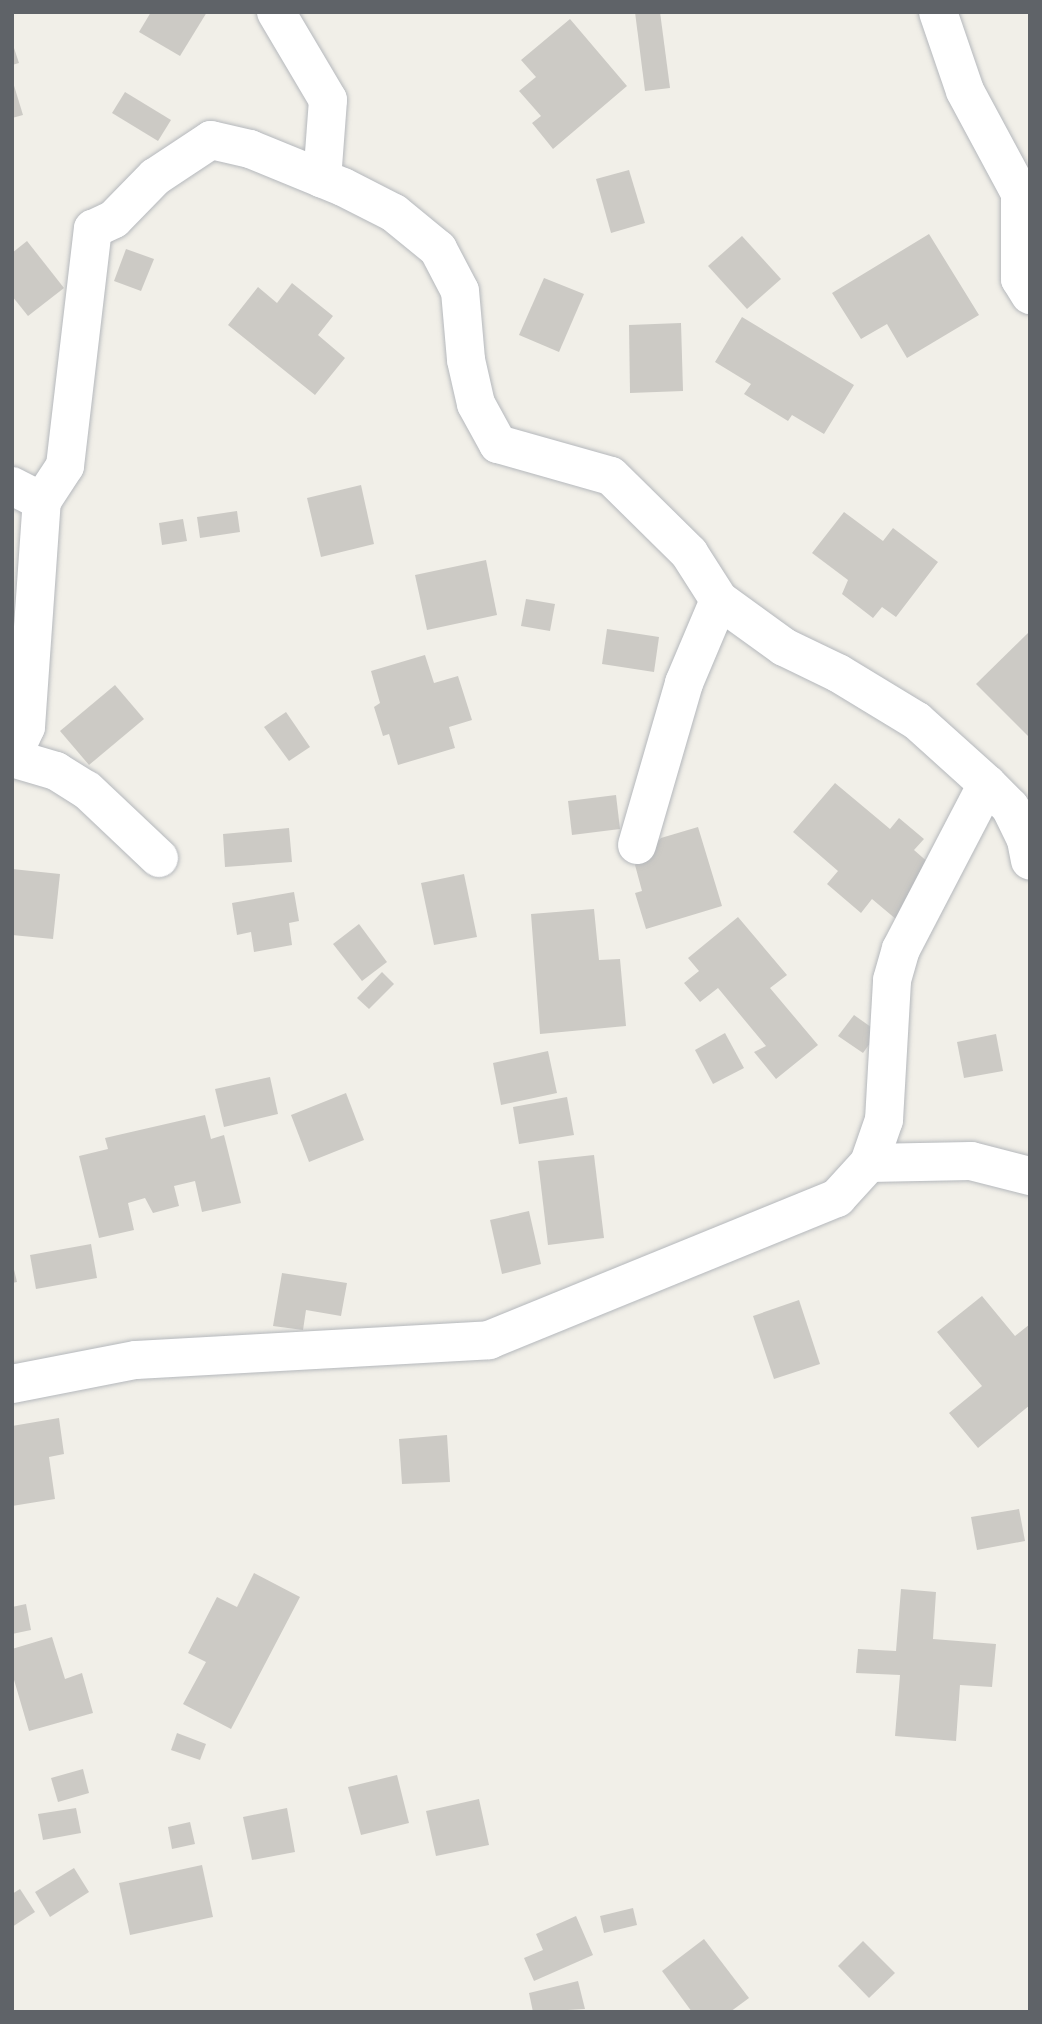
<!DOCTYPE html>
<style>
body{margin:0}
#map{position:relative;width:1042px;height:2024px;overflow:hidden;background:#f1efe8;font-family:Inter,sans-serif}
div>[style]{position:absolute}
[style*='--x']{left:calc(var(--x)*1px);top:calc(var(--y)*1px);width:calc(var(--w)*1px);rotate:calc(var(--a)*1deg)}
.building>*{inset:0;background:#cccac5}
.roads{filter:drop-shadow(0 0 2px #b5b8bc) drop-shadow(0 0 2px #b5b8bc)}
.minor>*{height:38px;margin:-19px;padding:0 19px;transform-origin:19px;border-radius:19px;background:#fff}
span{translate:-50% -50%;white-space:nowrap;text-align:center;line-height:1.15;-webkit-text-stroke:7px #fff;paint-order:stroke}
.frame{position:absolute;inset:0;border:14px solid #5f6368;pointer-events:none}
</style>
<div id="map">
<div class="building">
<i style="clip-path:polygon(151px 12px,207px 12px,180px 56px,139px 32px)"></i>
<i style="clip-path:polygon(635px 12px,660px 12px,670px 88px,645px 91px)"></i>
<i style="clip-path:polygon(570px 19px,627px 86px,553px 149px,532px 123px,541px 116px,519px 91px,536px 77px,521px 60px)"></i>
<i style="clip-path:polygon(12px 42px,19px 63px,12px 65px)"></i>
<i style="clip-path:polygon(12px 79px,23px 115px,12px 118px)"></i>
<i style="clip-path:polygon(125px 92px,171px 120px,158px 141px,112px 113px)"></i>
<i style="clip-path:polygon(629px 170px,645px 223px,611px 233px,596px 179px)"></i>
<i style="clip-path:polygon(929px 234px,979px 315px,907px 358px,887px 324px,861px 339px,832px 293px)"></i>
<i style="clip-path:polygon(742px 236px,781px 279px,747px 309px,708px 266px)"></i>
<i style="clip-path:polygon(27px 241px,64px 288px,28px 316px,12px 296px,12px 253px)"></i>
<i style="clip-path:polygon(126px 249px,154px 259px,141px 291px,114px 281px)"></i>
<i style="clip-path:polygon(544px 278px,584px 294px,559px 352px,519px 335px)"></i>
<i style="clip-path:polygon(292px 283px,333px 316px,318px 335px,345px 358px,315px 395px,228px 325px,258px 287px,277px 303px)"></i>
<i style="clip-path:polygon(742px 317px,854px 385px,824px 434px,792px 415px,788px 421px,744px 394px,751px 384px,715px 362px)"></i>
<i style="clip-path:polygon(681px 323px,683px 391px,630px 393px,629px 325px)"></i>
<i style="clip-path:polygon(361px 485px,374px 544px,321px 557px,307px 498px)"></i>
<i style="clip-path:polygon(237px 511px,240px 532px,200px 538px,197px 517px)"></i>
<i style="clip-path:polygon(844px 512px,883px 541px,893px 528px,938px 562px,896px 617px,882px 607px,873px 618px,842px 594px,848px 580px,812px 553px)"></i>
<i style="clip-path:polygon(183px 519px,187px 541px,162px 545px,159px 523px)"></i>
<i style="clip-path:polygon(486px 560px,497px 615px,427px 630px,415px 575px)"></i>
<i style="clip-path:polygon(526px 599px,555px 604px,550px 631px,521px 626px)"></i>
<i style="clip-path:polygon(607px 629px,659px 637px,654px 672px,602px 664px)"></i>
<i style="clip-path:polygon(1028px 633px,1030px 635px,1030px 738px,976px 684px)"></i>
<i style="clip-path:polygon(425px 655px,434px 683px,458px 676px,472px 720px,449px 727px,455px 748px,398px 765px,389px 734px,383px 736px,374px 707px,380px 703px,371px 671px)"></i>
<i style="clip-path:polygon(115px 685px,144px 719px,89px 765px,60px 731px)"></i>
<i style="clip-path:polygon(286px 712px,310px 747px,289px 761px,264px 727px)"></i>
<i style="clip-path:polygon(835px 783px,890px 829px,899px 818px,924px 839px,914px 850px,938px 871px,897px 920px,872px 899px,861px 913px,827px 884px,838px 871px,793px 832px)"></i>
<i style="clip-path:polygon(616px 795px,620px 829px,572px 835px,568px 801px)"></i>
<i style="clip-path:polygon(698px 827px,722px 906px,646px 929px,635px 893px,642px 891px,635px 865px,661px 838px)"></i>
<i style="clip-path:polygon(289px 828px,292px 862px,225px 867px,223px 834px)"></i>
<i style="clip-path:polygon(12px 869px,60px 874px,53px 939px,12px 935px)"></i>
<i style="clip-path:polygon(464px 874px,477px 937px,434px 945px,421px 883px)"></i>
<i style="clip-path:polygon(294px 892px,299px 921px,289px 923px,292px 945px,254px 952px,251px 932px,237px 935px,232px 903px)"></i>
<i style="clip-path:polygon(594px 909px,599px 960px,620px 959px,626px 1026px,540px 1034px,531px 914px)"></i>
<i style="clip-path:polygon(738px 917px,787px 975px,770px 988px,818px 1045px,776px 1079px,754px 1052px,766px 1046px,718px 988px,700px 1002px,684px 983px,699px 971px,688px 958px)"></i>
<i style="clip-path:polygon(359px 924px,387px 962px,362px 981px,333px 944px)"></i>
<i style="clip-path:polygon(382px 972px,394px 984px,369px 1009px,357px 998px)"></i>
<i style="clip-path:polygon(854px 1015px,878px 1032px,863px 1053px,838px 1036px)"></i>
<i style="clip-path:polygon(725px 1033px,744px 1068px,713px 1084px,695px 1050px)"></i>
<i style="clip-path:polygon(996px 1034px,1003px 1071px,964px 1078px,957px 1042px)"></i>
<i style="clip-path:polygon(548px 1051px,557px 1093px,501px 1105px,493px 1063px)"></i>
<i style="clip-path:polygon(270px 1077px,278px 1114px,224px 1127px,215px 1089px)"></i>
<i style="clip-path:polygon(346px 1093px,364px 1140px,309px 1162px,291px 1115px)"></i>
<i style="clip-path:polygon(567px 1097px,574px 1135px,519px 1144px,513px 1107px)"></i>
<i style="clip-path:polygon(205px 1115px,211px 1139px,224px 1135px,241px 1203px,202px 1212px,195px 1181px,174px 1186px,179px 1206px,153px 1213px,145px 1198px,128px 1203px,134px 1230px,99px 1238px,79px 1156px,108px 1149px,105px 1138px)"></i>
<i style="clip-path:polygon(594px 1155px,604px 1238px,548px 1245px,538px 1161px)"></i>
<i style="clip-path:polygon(529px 1211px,541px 1264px,502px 1274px,490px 1220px)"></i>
<i style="clip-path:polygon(91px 1244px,97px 1278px,36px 1289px,30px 1255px)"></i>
<i style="clip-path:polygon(12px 1261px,17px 1282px,12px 1283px)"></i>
<i style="clip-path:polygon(282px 1273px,347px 1283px,341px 1316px,306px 1310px,303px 1330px,273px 1326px)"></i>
<i style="clip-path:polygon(982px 1296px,1015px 1336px,1030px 1324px,1030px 1405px,978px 1448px,949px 1413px,982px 1386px,937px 1332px)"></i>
<i style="clip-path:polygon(799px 1300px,820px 1364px,774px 1379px,753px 1316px)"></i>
<i style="clip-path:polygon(59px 1418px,64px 1454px,49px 1457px,55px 1499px,12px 1506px,12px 1426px)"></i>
<i style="clip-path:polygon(447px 1435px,450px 1482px,402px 1484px,399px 1439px)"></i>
<i style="clip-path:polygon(1019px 1509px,1025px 1541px,977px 1550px,971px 1517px)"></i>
<i style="clip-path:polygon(254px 1573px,300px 1597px,231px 1729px,183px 1704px,206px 1662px,188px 1653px,217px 1597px,237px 1607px)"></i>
<i style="clip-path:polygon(901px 1589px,936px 1592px,933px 1639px,996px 1644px,992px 1687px,960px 1685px,956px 1741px,895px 1736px,900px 1675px,856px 1673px,858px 1649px,896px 1651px)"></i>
<i style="clip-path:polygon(26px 1604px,31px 1630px,12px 1634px,12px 1607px)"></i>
<i style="clip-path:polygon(52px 1637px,65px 1679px,82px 1673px,93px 1713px,29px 1731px,12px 1673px,12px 1649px)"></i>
<i style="clip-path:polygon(177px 1733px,206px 1744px,200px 1760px,171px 1750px)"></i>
<i style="clip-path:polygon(83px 1769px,89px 1793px,58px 1802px,51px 1778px)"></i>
<i style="clip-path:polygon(397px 1775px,409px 1823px,361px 1835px,348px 1787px)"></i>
<i style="clip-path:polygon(479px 1799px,489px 1845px,436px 1856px,426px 1811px)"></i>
<i style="clip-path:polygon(76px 1808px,81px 1833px,43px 1840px,38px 1814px)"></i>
<i style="clip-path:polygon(287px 1808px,295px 1852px,252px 1860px,243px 1817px)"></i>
<i style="clip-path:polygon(190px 1822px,195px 1844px,172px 1849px,168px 1827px)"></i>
<i style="clip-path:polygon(202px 1865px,213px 1917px,130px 1935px,119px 1883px)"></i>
<i style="clip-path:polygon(74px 1868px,89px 1892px,50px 1917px,35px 1892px)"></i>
<i style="clip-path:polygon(20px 1889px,35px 1912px,12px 1927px,12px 1894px)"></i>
<i style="clip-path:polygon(633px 1908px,637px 1925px,604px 1933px,600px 1916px)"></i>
<i style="clip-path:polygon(576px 1916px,593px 1955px,534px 1981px,524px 1958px,543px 1950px,536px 1934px)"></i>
<i style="clip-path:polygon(704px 1939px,749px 1998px,730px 2012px,692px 2012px,662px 1971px)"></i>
<i style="clip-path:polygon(863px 1941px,895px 1973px,869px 1998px,838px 1966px)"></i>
<i style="clip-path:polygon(578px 1981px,585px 2009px,533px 2012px,529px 1993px)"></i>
</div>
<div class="roads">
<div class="minor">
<i style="--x:276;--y:12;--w:102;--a:59.4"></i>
<i style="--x:328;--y:100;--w:79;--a:94.3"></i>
<i style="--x:938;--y:12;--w:83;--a:71.1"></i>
<i style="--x:965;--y:91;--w:116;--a:61.7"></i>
<i style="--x:1020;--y:193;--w:86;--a:90"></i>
<i style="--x:1020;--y:279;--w:19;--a:58"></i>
<i style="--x:12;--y:486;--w:34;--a:27"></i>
<i style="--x:12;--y:757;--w:33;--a:-65"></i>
<i style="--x:26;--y:727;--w:227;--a:-86"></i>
<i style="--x:42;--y:501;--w:42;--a:-56.7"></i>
<i style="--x:65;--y:466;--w:239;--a:-83.3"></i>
<i style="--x:93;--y:229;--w:23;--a:-25"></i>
<i style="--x:114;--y:219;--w:59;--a:-45.7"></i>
<i style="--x:155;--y:177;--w:67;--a:-33.5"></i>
<i style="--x:211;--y:140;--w:40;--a:13"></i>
<i style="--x:250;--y:149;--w:100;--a:22.2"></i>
<i style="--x:343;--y:187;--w:57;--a:27"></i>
<i style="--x:394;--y:213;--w:57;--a:39.3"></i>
<i style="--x:438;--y:249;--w:47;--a:62.4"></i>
<i style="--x:460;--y:291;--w:69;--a:85"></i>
<i style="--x:466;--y:360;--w:45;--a:77.2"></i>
<i style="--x:476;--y:404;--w:46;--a:61.2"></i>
<i style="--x:498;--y:444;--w:117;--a:15.8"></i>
<i style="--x:611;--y:476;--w:110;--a:44.6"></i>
<i style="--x:689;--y:553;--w:56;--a:57.4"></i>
<i style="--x:719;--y:600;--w:80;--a:35.9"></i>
<i style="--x:784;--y:647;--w:60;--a:25.7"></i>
<i style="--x:838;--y:673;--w:92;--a:31.3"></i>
<i style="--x:917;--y:721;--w:94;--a:42"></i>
<i style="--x:987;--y:784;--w:33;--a:45"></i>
<i style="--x:1010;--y:807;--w:37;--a:64"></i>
<i style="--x:1026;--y:840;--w:21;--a:79"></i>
<i style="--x:12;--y:758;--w:46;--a:16.5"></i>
<i style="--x:56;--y:771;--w:36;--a:32"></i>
<i style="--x:87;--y:790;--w:99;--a:43.4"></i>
<i style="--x:637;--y:845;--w:169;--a:-73.8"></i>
<i style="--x:684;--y:683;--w:90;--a:-67.1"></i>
<i style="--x:869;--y:1163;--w:102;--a:-1.1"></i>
<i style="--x:971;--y:1161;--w:61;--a:14.3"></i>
<i style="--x:12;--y:1384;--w:126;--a:-11"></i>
<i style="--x:136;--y:1360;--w:354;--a:-3.2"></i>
<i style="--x:489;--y:1340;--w:376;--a:-22.2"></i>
<i style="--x:837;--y:1198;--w:47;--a:-47.6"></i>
<i style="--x:869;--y:1163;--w:46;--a:-70.8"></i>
<i style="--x:884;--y:1120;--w:140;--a:-86.7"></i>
<i style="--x:892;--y:980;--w:32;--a:-74"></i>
<i style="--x:901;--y:949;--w:186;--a:-62.5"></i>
</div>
</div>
<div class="frame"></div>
</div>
